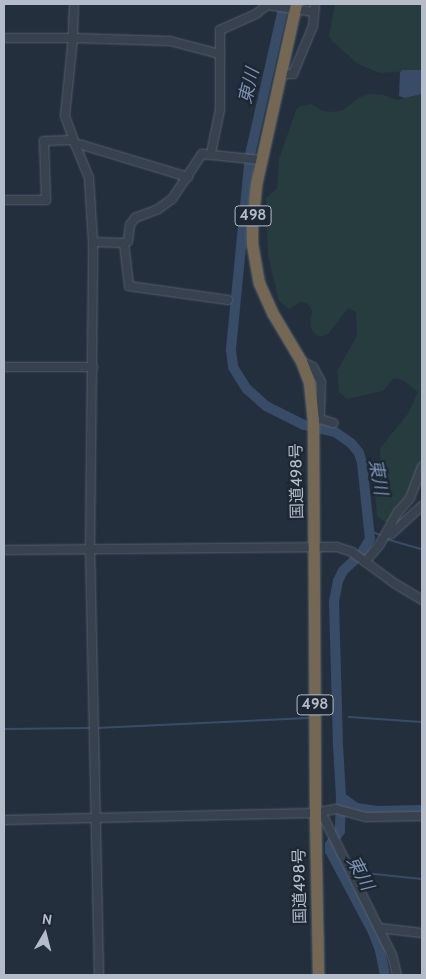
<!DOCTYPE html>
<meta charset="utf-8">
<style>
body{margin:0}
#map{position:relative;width:426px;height:979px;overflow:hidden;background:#242f3e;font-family:Cabin,"Noto Sans JP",sans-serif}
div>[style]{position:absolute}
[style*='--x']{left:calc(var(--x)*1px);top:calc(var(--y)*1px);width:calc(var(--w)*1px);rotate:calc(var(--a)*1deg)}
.green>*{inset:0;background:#263c3f}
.water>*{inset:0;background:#394c67}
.stream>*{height:2px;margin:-1px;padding:0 1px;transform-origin:1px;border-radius:1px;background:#394c67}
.river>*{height:10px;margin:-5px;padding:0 5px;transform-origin:5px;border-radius:5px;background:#394c67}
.roads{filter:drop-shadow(0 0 1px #565f6c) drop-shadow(0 0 1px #565f6c)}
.minor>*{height:8px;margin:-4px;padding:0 4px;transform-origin:4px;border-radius:4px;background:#38414e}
.highway>*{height:11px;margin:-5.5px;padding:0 5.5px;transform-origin:5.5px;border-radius:5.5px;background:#746855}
span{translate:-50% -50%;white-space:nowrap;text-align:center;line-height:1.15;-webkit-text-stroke:4.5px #1d2633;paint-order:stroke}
.shield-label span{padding:1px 4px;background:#1d2633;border:1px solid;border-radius:4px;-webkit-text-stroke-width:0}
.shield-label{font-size:15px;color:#b4bcc9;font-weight:700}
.street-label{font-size:16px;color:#b4bcc9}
.water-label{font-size:18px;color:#7c92b1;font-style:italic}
.frame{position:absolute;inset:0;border:5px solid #b4bcc9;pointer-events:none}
.north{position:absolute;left:20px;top:909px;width:50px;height:50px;-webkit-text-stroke:4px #1d2633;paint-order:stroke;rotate:8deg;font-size:14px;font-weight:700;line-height:20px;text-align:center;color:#b4bcc9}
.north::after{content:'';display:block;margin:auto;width:18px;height:22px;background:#b4bcc9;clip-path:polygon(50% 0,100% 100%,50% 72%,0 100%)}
</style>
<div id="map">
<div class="green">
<i style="clip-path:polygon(335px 4px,422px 4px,422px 70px,380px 73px,358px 64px,332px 41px,329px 36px)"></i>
<i style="clip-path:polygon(371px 94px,383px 95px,397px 100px,422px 94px,422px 475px,391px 520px,385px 522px,377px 516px,375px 494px,381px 473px,380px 448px,408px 414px,418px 392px,403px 380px,394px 378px,383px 391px,347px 399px,339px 392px,337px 371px,357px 336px,356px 312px,348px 308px,328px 334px,320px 337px,315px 334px,310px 327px,312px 311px,308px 304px,301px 302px,289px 309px,279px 301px,268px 255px,266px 198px,277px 188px,279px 159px,296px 110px,301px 106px,311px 104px,322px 111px,333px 112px,343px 110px,360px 97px)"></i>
</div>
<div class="water">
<i style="clip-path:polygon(403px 70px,422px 70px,422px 94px,405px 98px,399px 96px,400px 72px)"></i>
</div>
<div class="stream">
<i style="--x:369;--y:530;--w:14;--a:25"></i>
<i style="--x:386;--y:539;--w:37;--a:16"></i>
<i style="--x:320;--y:713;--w:21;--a:-35"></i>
<i style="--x:349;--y:717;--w:73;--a:3.9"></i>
<i style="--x:96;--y:728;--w:213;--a:-2.7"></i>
<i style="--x:4;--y:729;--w:87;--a:-0.7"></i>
<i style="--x:355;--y:872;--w:67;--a:6"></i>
</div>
<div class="river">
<i style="--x:284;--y:4;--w:155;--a:102.7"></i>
<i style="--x:250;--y:155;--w:196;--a:95.6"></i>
<i style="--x:231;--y:350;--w:17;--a:83"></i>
<i style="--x:233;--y:367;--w:26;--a:58"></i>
<i style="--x:247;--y:389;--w:25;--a:42"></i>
<i style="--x:266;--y:406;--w:42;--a:26.6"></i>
<i style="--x:304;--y:425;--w:32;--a:13"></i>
<i style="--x:335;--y:432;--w:19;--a:35"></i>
<i style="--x:351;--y:443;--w:13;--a:51"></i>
<i style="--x:359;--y:453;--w:10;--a:73"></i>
<i style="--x:362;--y:463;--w:76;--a:84"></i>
<i style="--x:370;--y:539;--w:17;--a:121"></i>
<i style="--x:361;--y:554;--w:25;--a:137"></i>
<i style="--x:343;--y:571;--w:11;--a:117"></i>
<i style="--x:338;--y:581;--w:21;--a:101"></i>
<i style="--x:334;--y:602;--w:143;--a:88.4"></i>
<i style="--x:338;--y:745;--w:52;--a:86.7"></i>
<i style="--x:341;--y:797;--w:34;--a:92"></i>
<i style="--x:340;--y:831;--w:17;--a:126"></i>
<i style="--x:330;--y:845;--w:6;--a:90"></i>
<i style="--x:330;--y:851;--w:92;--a:62"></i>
<i style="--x:373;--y:932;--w:19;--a:69"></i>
<i style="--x:380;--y:950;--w:25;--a:79"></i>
<i style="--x:341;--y:797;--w:19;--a:36"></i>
<i style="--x:356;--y:808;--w:21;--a:8"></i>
<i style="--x:377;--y:811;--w:45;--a:-1.3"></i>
</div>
<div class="roads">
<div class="minor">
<i style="--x:74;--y:4;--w:34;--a:92"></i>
<i style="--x:73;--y:38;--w:78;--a:95.9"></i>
<i style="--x:65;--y:116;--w:30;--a:70"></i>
<i style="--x:4;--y:38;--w:69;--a:0"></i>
<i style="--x:73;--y:38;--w:97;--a:1.8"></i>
<i style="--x:170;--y:41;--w:52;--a:14.6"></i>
<i style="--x:280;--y:74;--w:13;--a:0"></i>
<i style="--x:293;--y:74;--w:52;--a:-67.4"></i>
<i style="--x:313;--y:26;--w:22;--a:-85"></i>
<i style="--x:211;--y:153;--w:44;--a:-78.2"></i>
<i style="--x:220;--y:110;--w:80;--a:-90"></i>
<i style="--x:220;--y:30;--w:39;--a:-24"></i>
<i style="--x:256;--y:14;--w:14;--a:-39"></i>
<i style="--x:267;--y:5;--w:48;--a:8.5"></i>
<i style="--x:4;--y:200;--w:42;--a:0"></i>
<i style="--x:46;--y:200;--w:59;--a:-91.9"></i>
<i style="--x:44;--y:141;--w:29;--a:-2"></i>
<i style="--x:93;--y:242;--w:31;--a:2"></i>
<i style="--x:228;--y:300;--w:100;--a:-172"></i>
<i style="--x:129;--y:286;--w:43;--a:-96.6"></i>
<i style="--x:124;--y:243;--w:4;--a:-27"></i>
<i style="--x:128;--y:241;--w:16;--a:-83"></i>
<i style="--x:130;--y:225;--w:9;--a:-54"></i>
<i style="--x:135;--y:218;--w:25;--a:-21"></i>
<i style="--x:158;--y:209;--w:17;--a:-36"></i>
<i style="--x:172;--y:199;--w:54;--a:-56.3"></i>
<i style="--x:202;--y:154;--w:59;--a:5.8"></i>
<i style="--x:301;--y:361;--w:13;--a:27"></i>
<i style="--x:313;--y:367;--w:17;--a:62"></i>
<i style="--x:321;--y:382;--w:37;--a:92"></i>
<i style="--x:320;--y:419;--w:7;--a:172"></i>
<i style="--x:4;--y:367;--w:89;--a:0"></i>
<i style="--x:320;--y:419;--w:14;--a:17"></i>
<i style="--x:387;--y:533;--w:4;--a:14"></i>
<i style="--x:391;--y:534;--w:42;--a:-42.1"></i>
<i style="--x:4;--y:550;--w:333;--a:-0.5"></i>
<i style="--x:337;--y:547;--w:16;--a:18"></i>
<i style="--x:352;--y:552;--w:52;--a:36.4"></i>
<i style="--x:394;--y:583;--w:33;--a:31"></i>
<i style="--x:365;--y:562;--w:23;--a:-50"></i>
<i style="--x:380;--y:544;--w:37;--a:-61"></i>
<i style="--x:398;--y:512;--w:18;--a:-49"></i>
<i style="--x:410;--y:498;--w:34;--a:-69"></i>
<i style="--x:321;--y:812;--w:160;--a:63.6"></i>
<i style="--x:392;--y:955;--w:21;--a:76"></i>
<i style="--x:4;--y:820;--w:311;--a:-1.3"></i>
<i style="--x:315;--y:813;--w:21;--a:-11"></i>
<i style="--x:336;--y:809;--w:31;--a:15"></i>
<i style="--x:366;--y:817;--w:56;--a:-1"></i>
<i style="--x:379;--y:928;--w:43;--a:6.6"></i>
<i style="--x:99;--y:975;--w:426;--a:-91.2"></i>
<i style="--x:90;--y:549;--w:307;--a:-89.4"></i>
<i style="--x:93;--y:242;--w:64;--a:-93.6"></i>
<i style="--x:89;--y:178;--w:37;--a:-112"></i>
<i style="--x:75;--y:144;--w:7;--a:8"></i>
<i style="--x:82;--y:145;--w:111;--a:16.8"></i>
</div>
<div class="highway">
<i style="--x:296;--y:4;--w:185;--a:102.5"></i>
<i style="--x:256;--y:185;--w:40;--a:95.7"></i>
<i style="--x:252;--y:225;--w:19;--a:90"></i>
<i style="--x:252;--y:244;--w:40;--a:80"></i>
<i style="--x:259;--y:283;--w:34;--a:66"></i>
<i style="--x:273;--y:314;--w:55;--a:59.2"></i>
<i style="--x:301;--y:361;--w:22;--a:69"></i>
<i style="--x:309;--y:382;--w:38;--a:84"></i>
<i style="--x:313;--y:420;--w:393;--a:89.7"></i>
<i style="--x:315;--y:813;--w:162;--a:88.9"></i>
</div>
</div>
<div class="shield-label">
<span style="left:253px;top:216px">498</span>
<span style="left:315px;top:705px">498</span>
</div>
<div class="street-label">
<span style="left:297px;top:481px;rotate:-91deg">国道498号</span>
<span style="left:300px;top:886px;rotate:-91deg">国道498号</span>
</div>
<div class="water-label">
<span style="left:249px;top:86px;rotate:-77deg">東川</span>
<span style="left:378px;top:477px;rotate:80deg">東川</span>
<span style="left:360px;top:873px;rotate:62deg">東川</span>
</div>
<div class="frame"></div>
<div class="north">N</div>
</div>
